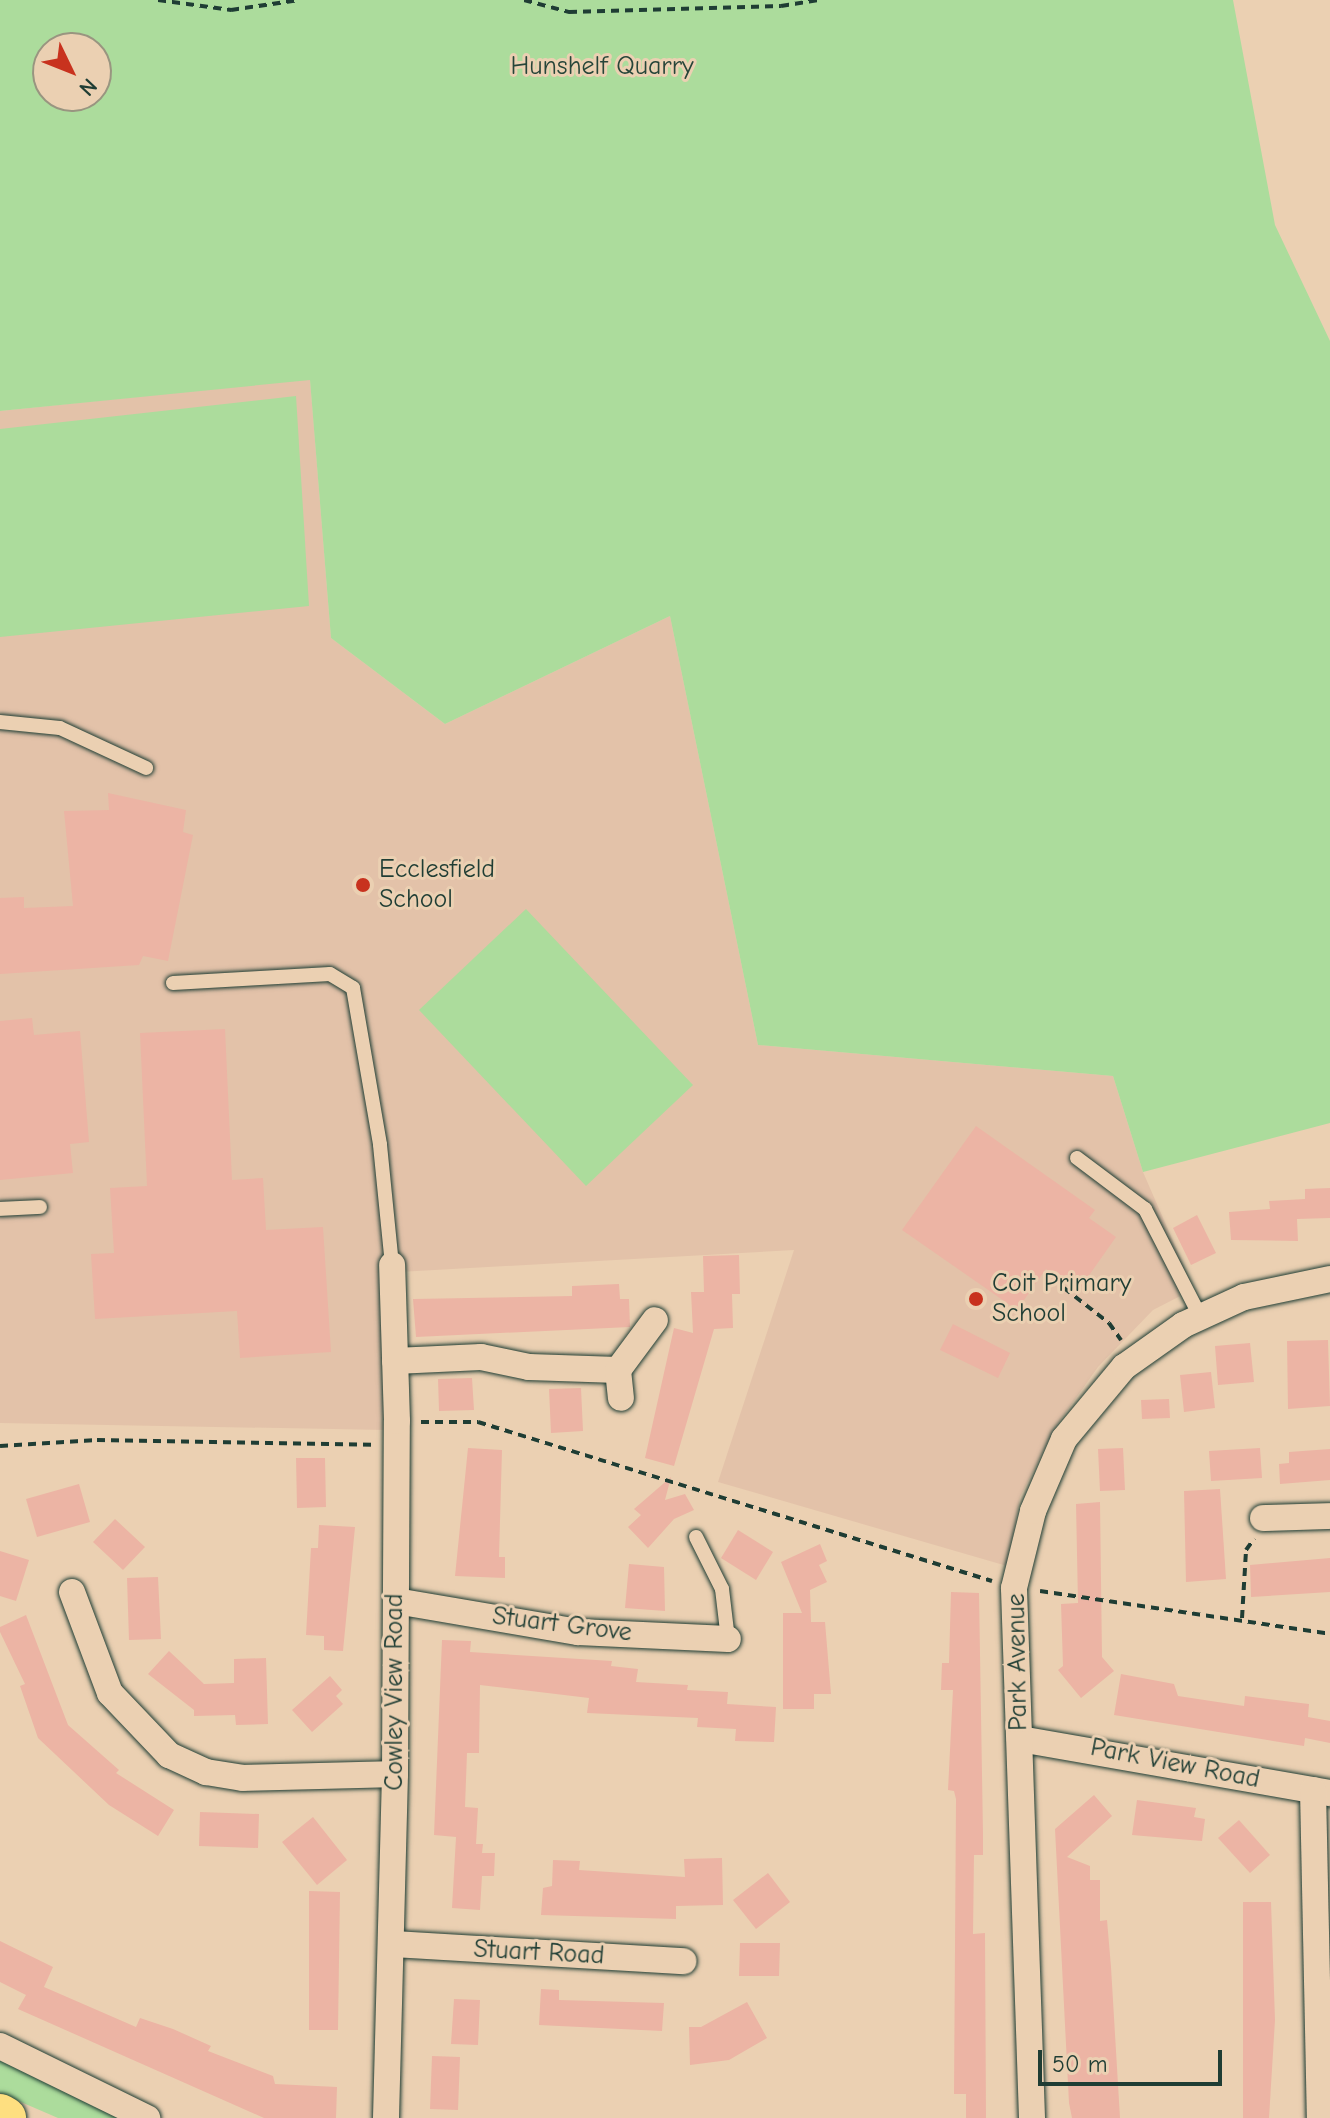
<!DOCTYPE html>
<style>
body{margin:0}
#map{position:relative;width:1330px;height:2118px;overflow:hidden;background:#ebd0b2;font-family:"Comic Neue",sans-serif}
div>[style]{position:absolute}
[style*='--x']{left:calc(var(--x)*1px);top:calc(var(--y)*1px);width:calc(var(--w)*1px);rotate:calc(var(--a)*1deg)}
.built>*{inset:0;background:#e3c2a9}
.green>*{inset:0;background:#acdc9c}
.building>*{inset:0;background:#ecb4a4}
.path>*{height:4px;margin-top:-2px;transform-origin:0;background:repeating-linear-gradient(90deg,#1f3d34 0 8px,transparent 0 14px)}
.roads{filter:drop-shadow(0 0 2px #1f3d34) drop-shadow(0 0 2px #1f3d34)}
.service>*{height:14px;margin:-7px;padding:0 7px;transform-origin:7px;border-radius:7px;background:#ebd0b2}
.minor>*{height:26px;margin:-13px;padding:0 13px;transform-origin:13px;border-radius:13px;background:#ebd0b2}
.primary>*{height:42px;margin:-21px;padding:0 21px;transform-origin:21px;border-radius:21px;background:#fedf80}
.dots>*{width:22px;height:22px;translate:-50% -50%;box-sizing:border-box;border:4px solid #ebd0b2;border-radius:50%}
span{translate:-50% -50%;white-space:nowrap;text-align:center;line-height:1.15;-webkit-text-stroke:6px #ebd0b2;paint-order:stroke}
.park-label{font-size:26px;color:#264539}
.poi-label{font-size:26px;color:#1f3d34}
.left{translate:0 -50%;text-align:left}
.street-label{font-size:26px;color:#1f3d34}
.north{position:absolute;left:32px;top:32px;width:80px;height:80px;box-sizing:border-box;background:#ebd0b2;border:2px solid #999580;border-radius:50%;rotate:133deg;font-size:22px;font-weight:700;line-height:32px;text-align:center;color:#1f3d34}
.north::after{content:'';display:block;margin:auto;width:28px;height:36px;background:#c8321e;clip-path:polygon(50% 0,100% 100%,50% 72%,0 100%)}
.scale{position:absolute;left:1038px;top:2050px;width:184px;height:36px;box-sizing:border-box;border:4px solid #1f3d34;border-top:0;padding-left:10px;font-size:24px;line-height:28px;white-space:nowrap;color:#1f3d34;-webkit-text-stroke:6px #ebd0b2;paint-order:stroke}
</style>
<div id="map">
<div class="built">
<i style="clip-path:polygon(310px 379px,331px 638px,445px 724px,670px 616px,758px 1045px,1113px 1076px,1143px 1172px,1194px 1289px,1153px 1310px,1098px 1367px,1056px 1426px,1020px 1497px,1007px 1566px,718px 1482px,794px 1250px,381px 1273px,387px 1430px,0 1423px,0 411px)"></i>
</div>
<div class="green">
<i style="clip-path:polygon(evenodd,0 0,1233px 0,1275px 225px,1330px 341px,1330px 1123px,1143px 1172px,1113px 1076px,758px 1045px,670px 616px,445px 724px,331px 638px,310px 380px,0 411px,0 0,48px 48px,96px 48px,96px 96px,48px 96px,48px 48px)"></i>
<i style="clip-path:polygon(296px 396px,309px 606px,0 637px,0 429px)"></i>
<i style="clip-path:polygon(526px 909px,693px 1085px,586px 1186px,419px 1010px)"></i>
<i style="clip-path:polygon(0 2056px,127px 2118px,58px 2118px,0 2093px)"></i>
</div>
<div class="building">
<i style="clip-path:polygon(108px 793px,186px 810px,183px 832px,193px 835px,168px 961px,143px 956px,139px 965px,0 974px,0 898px,24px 897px,24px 908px,73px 906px,64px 811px,109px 810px)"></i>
<i style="clip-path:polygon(32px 1018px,34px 1035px,80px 1031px,89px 1142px,70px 1144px,73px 1173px,0 1180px,0 1021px)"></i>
<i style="clip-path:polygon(225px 1029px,232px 1180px,263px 1178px,266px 1230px,323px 1227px,331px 1352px,240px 1358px,237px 1311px,95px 1319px,91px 1254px,114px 1253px,110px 1188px,147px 1186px,140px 1033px)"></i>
<i style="clip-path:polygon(976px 1126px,1095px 1210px,1089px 1218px,1116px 1237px,1078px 1291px,1046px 1269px,1017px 1310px,902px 1230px)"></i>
<i style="clip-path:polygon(1330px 1188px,1330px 1218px,1297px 1219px,1298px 1241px,1231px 1240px,1229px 1212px,1270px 1209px,1269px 1201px,1305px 1199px,1305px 1189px)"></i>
<i style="clip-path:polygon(1197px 1215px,1216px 1253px,1191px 1265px,1173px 1228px)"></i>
<i style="clip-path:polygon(739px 1255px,740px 1294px,732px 1294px,733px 1328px,714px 1329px,674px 1466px,645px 1458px,674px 1328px,693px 1333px,691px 1292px,704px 1292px,703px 1256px)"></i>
<i style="clip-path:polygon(619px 1284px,620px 1299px,629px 1299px,630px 1327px,416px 1337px,413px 1299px,572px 1296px,572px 1286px)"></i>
<i style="clip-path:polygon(953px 1324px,1010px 1353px,998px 1378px,940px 1350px)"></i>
<i style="clip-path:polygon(1328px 1340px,1330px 1406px,1288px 1409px,1287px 1341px)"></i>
<i style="clip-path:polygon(1250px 1343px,1254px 1382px,1218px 1385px,1215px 1346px)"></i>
<i style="clip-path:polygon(1211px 1372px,1215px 1408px,1184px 1412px,1180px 1375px)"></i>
<i style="clip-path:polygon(472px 1378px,474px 1410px,439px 1411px,438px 1379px)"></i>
<i style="clip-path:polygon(581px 1388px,583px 1431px,551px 1433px,549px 1389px)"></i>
<i style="clip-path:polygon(1169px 1399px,1170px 1418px,1142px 1419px,1141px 1400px)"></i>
<i style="clip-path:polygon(468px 1448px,502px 1450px,499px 1557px,505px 1557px,505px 1578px,455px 1576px)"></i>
<i style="clip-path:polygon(1123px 1448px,1125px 1490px,1100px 1491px,1098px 1449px)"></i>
<i style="clip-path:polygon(1260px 1448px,1262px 1478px,1211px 1481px,1209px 1451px)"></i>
<i style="clip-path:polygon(1330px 1449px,1330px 1480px,1280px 1484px,1279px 1464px,1289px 1463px,1289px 1452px)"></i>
<i style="clip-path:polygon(296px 1458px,325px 1458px,326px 1507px,297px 1508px)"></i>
<i style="clip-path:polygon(671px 1477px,665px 1500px,685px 1494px,694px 1510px,674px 1519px,648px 1548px,628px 1527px,641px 1515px,634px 1509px)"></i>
<i style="clip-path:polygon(79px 1484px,90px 1522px,37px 1537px,26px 1499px)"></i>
<i style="clip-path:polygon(1220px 1489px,1226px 1579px,1186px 1582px,1184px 1491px)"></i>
<i style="clip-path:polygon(1100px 1502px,1102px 1657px,1114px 1671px,1081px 1698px,1058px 1670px,1063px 1666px,1061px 1604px,1078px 1603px,1076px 1504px)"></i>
<i style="clip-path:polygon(115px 1519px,145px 1547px,123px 1570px,93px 1542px)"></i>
<i style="clip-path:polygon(319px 1525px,355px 1527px,343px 1651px,324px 1650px,324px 1636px,306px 1635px,311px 1548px,318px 1548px)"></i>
<i style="clip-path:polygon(738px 1530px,773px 1552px,756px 1580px,721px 1558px)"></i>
<i style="clip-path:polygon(820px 1544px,827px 1561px,819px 1565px,827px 1582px,810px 1590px,811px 1622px,825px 1622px,831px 1694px,814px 1694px,814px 1709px,783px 1709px,783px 1613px,802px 1613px,781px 1562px)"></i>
<i style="clip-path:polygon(0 1551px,29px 1560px,16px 1601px,0 1596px)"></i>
<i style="clip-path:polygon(1330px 1558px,1330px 1592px,1251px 1597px,1250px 1565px)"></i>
<i style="clip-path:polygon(629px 1564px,664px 1567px,665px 1611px,625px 1608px)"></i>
<i style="clip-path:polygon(158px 1577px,161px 1639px,129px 1640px,127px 1578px)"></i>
<i style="clip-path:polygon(951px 1592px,979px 1593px,983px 1834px,983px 1855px,974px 1855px,973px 1934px,985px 1933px,986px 2118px,966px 2118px,966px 2094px,954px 2094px,956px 1799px,954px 1791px,948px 1790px,953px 1690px,941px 1690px,942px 1663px,949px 1663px)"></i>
<i style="clip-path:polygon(26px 1615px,68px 1725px,119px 1770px,116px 1773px,174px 1810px,158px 1836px,109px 1805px,38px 1738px,20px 1686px,25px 1684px,0 1632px,0 1627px)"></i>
<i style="clip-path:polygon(442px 1640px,471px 1641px,470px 1652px,612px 1661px,611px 1666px,638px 1669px,636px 1682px,688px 1685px,687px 1690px,728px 1692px,727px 1704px,776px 1707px,774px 1742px,735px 1741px,736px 1729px,697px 1727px,698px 1718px,587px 1713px,589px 1698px,480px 1685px,479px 1753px,467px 1753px,465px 1807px,478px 1808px,476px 1844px,483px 1844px,482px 1853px,495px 1853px,494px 1876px,482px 1876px,480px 1910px,452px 1908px,456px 1837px,434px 1835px)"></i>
<i style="clip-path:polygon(169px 1651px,204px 1684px,234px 1683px,234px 1659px,266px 1658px,268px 1724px,236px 1725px,235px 1715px,194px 1716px,194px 1710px,148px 1674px)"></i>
<i style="clip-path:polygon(1121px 1674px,1174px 1684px,1178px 1696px,1244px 1706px,1245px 1696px,1309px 1704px,1308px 1717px,1330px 1721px,1330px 1743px,1305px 1738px,1304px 1746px,1114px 1715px)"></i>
<i style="clip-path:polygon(330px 1676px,342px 1690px,336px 1696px,343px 1704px,312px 1732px,292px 1710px)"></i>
<i style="clip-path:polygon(1094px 1795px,1112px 1816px,1067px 1857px,1090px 1866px,1090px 1880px,1100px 1880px,1100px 1921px,1107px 1920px,1111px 1967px,1120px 2118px,1072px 2118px,1069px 2103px,1055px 1829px)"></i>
<i style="clip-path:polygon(1137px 1800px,1196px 1808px,1194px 1817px,1205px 1819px,1202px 1841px,1132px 1835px)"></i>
<i style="clip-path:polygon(200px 1812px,259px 1814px,258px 1848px,199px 1846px)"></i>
<i style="clip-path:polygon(313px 1817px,347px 1860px,317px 1885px,282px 1842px)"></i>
<i style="clip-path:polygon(1239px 1820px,1270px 1855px,1250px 1873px,1218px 1838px)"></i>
<i style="clip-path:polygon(722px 1858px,723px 1905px,676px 1906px,676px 1919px,541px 1915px,543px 1888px,552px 1886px,553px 1860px,580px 1861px,579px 1870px,685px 1877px,684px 1859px)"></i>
<i style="clip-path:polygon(768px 1873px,790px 1902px,756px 1929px,733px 1900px)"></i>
<i style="clip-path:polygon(309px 1891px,340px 1892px,338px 2030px,309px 2030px)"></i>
<i style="clip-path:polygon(1243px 1902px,1271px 1902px,1275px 2020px,1269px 2118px,1243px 2118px)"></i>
<i style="clip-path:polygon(0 1941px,53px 1967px,44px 1987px,136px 2027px,140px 2018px,173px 2029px,211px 2046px,208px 2051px,273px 2076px,275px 2084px,337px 2087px,336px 2118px,264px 2118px,18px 2009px,26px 1995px,0 1982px)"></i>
<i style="clip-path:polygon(740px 1943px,780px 1943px,779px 1976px,739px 1976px)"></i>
<i style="clip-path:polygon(541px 1989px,559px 1990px,559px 2000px,664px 2003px,662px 2031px,539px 2025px)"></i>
<i style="clip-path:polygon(454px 1999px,480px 2000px,478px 2045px,451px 2044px)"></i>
<i style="clip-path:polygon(747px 2002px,767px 2038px,729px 2060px,690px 2065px,689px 2027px,701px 2027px)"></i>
<i style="clip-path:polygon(432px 2056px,460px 2057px,458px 2110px,430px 2109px)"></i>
</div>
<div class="path">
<i style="--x:158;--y:0;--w:74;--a:7.8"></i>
<i style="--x:231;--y:10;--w:69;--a:-8.4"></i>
<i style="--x:524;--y:0;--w:47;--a:14.9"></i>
<i style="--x:569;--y:12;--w:212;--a:-1.6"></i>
<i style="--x:781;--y:6;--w:38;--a:-9"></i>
<i style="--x:1064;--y:1288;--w:57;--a:37.9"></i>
<i style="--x:1109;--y:1323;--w:21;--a:55"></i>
<i style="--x:421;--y:1422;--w:57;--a:0"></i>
<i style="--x:478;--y:1422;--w:538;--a:17.19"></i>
<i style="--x:0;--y:1446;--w:97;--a:-3.5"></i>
<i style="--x:97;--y:1440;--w:276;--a:1"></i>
<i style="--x:1040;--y:1591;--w:293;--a:8.4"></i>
<i style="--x:1242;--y:1618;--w:68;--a:-86.6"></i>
<i style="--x:1246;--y:1550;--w:14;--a:-54"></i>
</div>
<div class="roads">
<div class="service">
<i style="--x:0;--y:722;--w:60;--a:5.7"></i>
<i style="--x:60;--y:728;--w:95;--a:24.9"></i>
<i style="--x:173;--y:983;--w:157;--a:-3.3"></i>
<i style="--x:330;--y:974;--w:27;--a:31"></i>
<i style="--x:353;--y:988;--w:159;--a:80.2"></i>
<i style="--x:380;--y:1145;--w:121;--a:84.3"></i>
<i style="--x:1077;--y:1158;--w:85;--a:36.9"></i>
<i style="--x:1145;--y:1209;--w:120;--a:62.8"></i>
<i style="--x:0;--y:1209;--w:40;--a:-2.9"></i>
<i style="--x:696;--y:1537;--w:58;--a:63.4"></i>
<i style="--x:722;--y:1589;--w:50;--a:83.2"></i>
</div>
<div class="minor">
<i style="--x:395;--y:1361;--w:86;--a:-2.7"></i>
<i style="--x:481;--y:1357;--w:49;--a:11.8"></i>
<i style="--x:529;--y:1367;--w:89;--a:1.9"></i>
<i style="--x:618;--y:1370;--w:28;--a:84"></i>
<i style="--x:618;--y:1370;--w:62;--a:-53.5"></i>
<i style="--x:1263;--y:1518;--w:67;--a:-1.7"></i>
<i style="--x:72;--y:1592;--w:108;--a:69.4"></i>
<i style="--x:110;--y:1693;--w:86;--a:46.4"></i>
<i style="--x:169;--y:1755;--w:41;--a:24.7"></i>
<i style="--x:206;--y:1772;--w:37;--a:9"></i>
<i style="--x:243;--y:1778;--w:152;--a:-1.5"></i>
<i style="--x:396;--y:1601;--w:185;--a:9.7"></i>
<i style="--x:578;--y:1632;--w:150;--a:2.7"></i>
<i style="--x:1020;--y:1739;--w:315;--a:9.9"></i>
<i style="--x:1313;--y:1790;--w:328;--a:88.8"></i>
<i style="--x:394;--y:1944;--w:290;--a:3.4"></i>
<i style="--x:0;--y:2046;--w:164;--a:26.1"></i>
<i style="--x:386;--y:2118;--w:344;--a:-88.5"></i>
<i style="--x:395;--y:1774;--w:353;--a:-89.7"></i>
<i style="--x:397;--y:1421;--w:156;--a:-91.8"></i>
<i style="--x:1032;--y:2118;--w:530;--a:-91.95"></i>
<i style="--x:1014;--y:1588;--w:79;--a:-76.1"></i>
<i style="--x:1033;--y:1511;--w:78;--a:-66.7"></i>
<i style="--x:1064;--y:1439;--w:94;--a:-50.2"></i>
<i style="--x:1124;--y:1367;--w:72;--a:-35.4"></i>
<i style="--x:1183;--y:1325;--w:67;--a:-24.7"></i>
<i style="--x:1244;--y:1297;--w:88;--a:-11.8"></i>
</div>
<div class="primary">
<i style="--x:0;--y:2115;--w:6;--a:31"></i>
</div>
</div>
<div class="dots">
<i style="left:363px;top:885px;background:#c8321e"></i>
<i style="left:976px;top:1299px;background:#c8321e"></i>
</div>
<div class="park-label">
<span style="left:602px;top:67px">Hunshelf Quarry</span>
</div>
<div class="poi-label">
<span class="left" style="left:379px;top:885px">Ecclesfield<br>School</span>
<span class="left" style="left:992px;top:1299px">Coit Primary<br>School</span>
</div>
<div class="street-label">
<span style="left:562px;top:1625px;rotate:7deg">Stuart Grove</span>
<span style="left:1018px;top:1662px;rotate:-91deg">Park Avenue</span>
<span style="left:395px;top:1692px;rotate:-90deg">Cowley View Road</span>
<span style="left:1175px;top:1764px;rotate:11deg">Park View Road</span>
<span style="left:539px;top:1953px;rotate:3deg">Stuart Road</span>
</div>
<div class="north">N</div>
<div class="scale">50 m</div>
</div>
